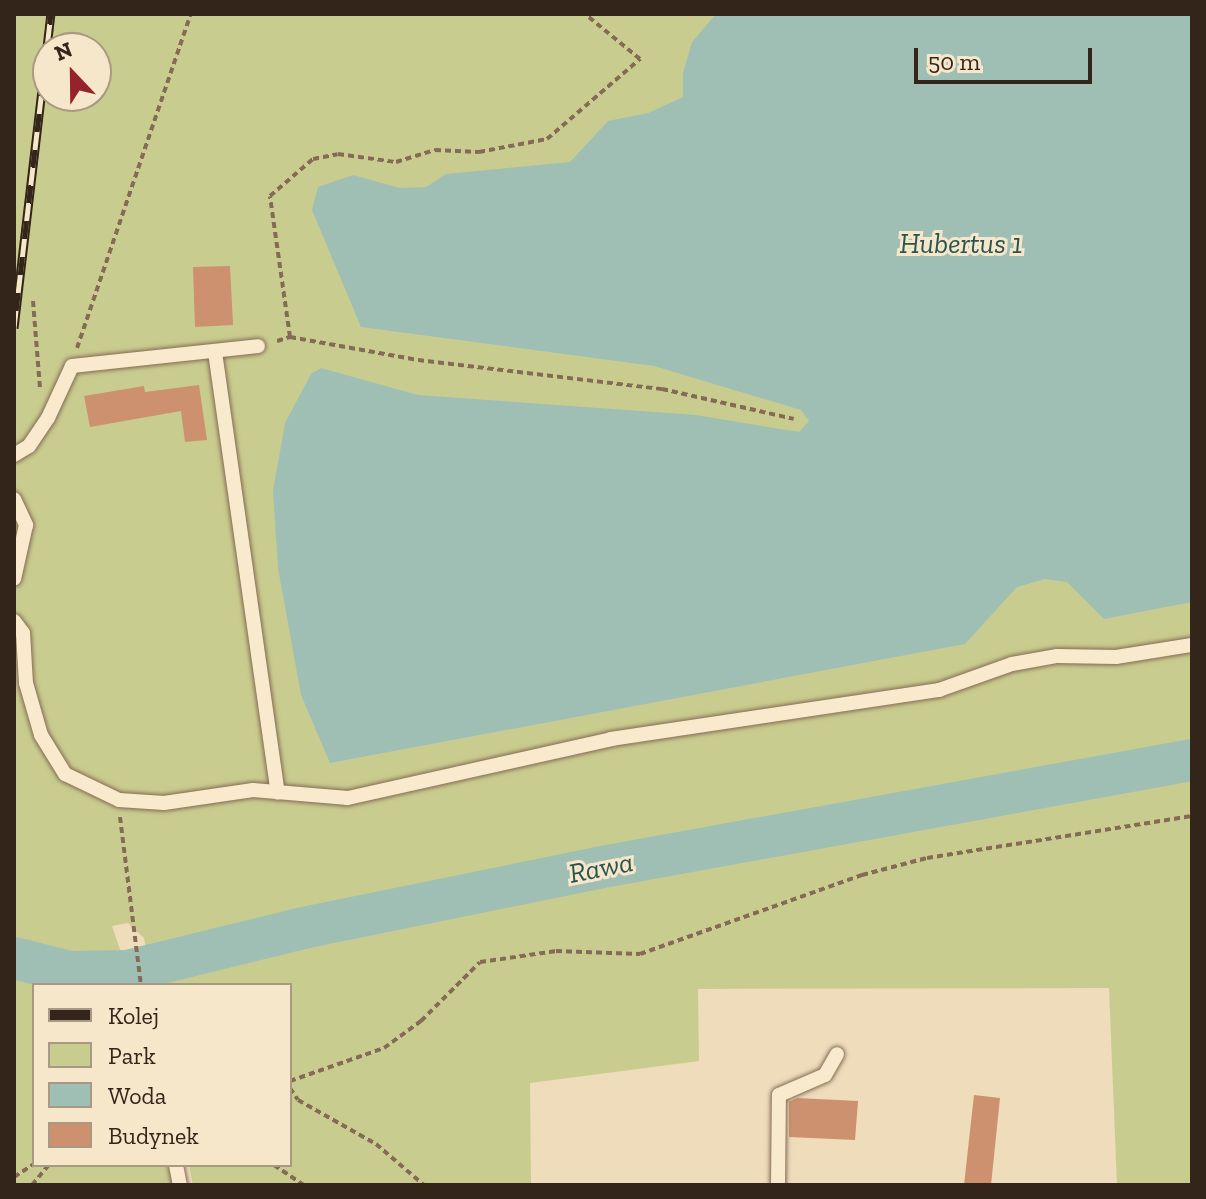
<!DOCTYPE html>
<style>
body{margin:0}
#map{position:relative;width:1206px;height:1199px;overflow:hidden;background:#eedcbb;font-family:"Zilla Slab",serif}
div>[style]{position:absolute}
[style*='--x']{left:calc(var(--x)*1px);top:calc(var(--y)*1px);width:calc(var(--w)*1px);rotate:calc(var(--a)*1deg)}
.green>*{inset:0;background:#c9cc8f}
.water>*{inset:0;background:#9fbfb4}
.river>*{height:42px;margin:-21px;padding:0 21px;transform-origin:21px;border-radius:21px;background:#9fbfb4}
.building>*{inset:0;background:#ce916f}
.path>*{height:4px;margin-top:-2px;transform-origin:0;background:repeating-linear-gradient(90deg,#856b55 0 6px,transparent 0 10px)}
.roads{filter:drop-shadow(0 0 2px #856b55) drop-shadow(0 0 2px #856b55)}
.service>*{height:14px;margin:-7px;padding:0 7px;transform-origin:7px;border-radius:7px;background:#f9eace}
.rail>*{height:9px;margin-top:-4.5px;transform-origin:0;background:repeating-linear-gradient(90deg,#f6e6ca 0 18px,#34251a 0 36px);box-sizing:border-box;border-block:2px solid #34251a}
span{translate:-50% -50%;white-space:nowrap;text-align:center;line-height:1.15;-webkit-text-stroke:6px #f6e6ca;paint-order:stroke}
.water-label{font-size:28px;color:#29544f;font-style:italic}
.frame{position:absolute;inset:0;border:16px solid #34251a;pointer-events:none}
.legend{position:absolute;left:32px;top:983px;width:260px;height:184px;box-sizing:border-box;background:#f6e6ca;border:2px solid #a89984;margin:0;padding:10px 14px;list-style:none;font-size:24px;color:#34251a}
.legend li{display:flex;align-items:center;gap:16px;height:40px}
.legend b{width:40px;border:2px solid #a89984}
.north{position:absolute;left:32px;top:32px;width:80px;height:80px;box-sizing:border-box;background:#f6e6ca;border:2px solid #a89984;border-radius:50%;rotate:338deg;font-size:22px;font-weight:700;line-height:32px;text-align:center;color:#34251a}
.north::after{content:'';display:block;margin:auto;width:28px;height:36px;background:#96232c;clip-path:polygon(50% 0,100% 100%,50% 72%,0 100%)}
.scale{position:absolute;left:914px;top:48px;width:178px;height:36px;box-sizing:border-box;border:4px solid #34251a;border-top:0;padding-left:10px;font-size:24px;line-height:28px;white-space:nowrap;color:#34251a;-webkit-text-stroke:6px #f6e6ca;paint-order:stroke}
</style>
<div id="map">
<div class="green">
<i style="clip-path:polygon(evenodd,14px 14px,1192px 14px,1192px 750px,553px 867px,147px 954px,144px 938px,128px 923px,112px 926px,132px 985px,34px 985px,34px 1165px,171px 1165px,175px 1185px,14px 1185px,14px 14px,48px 48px,96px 48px,96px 96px,48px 96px,48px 48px)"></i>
<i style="clip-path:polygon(1192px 769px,1192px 1185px,1117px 1185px,1109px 988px,698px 989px,699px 1061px,530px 1083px,531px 1185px,193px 1185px,189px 1165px,290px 1165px,290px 985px,152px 985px,150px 973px,436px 909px)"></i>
</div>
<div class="water">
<i style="clip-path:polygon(716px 14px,1192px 14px,1192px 602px,1104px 619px,1067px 582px,1045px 579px,1017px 587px,965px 644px,330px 763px,301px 695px,278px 568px,273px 491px,285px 423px,311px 374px,321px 368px,418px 395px,696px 415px,799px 432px,809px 421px,801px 410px,654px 366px,361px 327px,312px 210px,318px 187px,353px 175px,400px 188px,426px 187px,446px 174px,570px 162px,608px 121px,648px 113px,683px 97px,683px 73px,692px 42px)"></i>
</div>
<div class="river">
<i style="--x:14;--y:958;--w:58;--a:14"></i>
<i style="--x:70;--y:972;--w:58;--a:-1"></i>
<i style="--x:128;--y:971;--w:180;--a:-13.8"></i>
<i style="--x:303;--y:928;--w:300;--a:-11.5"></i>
<i style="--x:597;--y:868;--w:605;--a:-10.29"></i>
</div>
<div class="building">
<i style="clip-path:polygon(230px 266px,233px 325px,195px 327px,193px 267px)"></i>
<i style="clip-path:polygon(199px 385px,207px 440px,185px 442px,181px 411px,90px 427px,84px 396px,144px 386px,145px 392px)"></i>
<i style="clip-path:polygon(974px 1095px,1000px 1098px,991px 1185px,964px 1185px)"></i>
<i style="clip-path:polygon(797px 1098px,858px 1101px,855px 1140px,789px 1137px,789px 1102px)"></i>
</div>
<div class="path">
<i style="--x:33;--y:301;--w:87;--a:85.4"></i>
<i style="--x:290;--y:337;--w:142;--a:-98.1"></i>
<i style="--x:270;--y:196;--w:57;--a:-40.7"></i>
<i style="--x:313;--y:159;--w:25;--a:-11"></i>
<i style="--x:338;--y:154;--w:59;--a:7.9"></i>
<i style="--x:396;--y:162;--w:41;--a:-17.1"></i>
<i style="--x:435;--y:150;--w:44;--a:2.6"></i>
<i style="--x:479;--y:152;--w:69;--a:-10.8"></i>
<i style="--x:547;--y:139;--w:123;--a:-40.7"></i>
<i style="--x:640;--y:59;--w:71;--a:-140.7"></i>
<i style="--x:277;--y:341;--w:14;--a:-17"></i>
<i style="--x:290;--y:337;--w:130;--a:10.2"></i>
<i style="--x:418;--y:360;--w:246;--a:6.8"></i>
<i style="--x:662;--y:389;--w:135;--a:12.8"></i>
<i style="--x:77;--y:348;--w:353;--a:-71.2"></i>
<i style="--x:120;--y:817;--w:169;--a:82.9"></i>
<i style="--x:290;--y:1081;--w:100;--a:-19.3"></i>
<i style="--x:384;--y:1048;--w:46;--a:-36.1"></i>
<i style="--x:421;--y:1021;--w:83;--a:-45"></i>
<i style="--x:480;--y:962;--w:77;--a:-8.2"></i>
<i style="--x:556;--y:951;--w:84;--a:2"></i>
<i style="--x:640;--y:954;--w:236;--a:-19.6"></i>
<i style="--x:862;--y:875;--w:67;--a:-14.7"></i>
<i style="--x:927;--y:858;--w:268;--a:-9"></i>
<i style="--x:290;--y:1088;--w:14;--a:56"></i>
<i style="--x:298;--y:1100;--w:90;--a:29.4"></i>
<i style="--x:376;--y:1144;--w:63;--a:40.5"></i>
<i style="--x:274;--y:1165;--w:36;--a:34"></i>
<i style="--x:14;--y:1177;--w:24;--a:-33"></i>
<i style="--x:32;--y:1185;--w:26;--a:-50"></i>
</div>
<div class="roads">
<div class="service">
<i style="--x:215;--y:352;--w:445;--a:81.9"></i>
<i style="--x:14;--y:455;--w:17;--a:-31"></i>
<i style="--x:29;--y:446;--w:34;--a:-56"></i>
<i style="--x:48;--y:418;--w:57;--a:-65.2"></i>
<i style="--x:72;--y:366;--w:187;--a:-6.1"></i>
<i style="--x:14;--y:499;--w:29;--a:65"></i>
<i style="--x:26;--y:525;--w:55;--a:102.5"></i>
<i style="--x:14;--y:621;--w:15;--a:53"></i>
<i style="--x:23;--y:633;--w:50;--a:86.6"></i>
<i style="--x:26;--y:683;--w:54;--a:73.9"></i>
<i style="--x:41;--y:735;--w:46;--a:58.4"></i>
<i style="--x:65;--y:774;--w:60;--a:25.7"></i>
<i style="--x:119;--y:800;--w:45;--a:3.8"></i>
<i style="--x:164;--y:803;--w:90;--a:-8.3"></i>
<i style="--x:253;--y:790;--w:95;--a:4.8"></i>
<i style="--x:348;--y:798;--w:270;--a:-12.6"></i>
<i style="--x:611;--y:739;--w:332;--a:-8.5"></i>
<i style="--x:939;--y:690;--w:77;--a:-19.6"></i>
<i style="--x:1012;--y:664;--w:46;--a:-10.1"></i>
<i style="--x:1057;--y:656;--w:59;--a:1"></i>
<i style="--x:1116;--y:657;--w:77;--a:-9"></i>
<i style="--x:176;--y:1165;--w:20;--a:79"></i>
<i style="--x:778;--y:1185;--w:90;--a:-89.4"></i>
<i style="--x:779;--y:1095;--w:50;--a:-23.5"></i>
<i style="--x:825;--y:1075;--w:24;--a:-60"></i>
</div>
</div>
<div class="rail">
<i style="--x:14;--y:328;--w:316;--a:-83.3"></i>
</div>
<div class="water-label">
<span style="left:961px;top:244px">Hubertus 1</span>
<span style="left:601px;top:868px;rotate:-11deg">Rawa</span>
</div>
<div class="frame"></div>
<ul class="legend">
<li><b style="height:10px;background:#34251a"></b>Kolej</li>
<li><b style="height:22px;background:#c9cc8f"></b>Park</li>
<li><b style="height:22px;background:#9fbfb4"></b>Woda</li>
<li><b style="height:22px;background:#ce916f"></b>Budynek</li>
</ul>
<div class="north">N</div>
<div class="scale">50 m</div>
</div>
